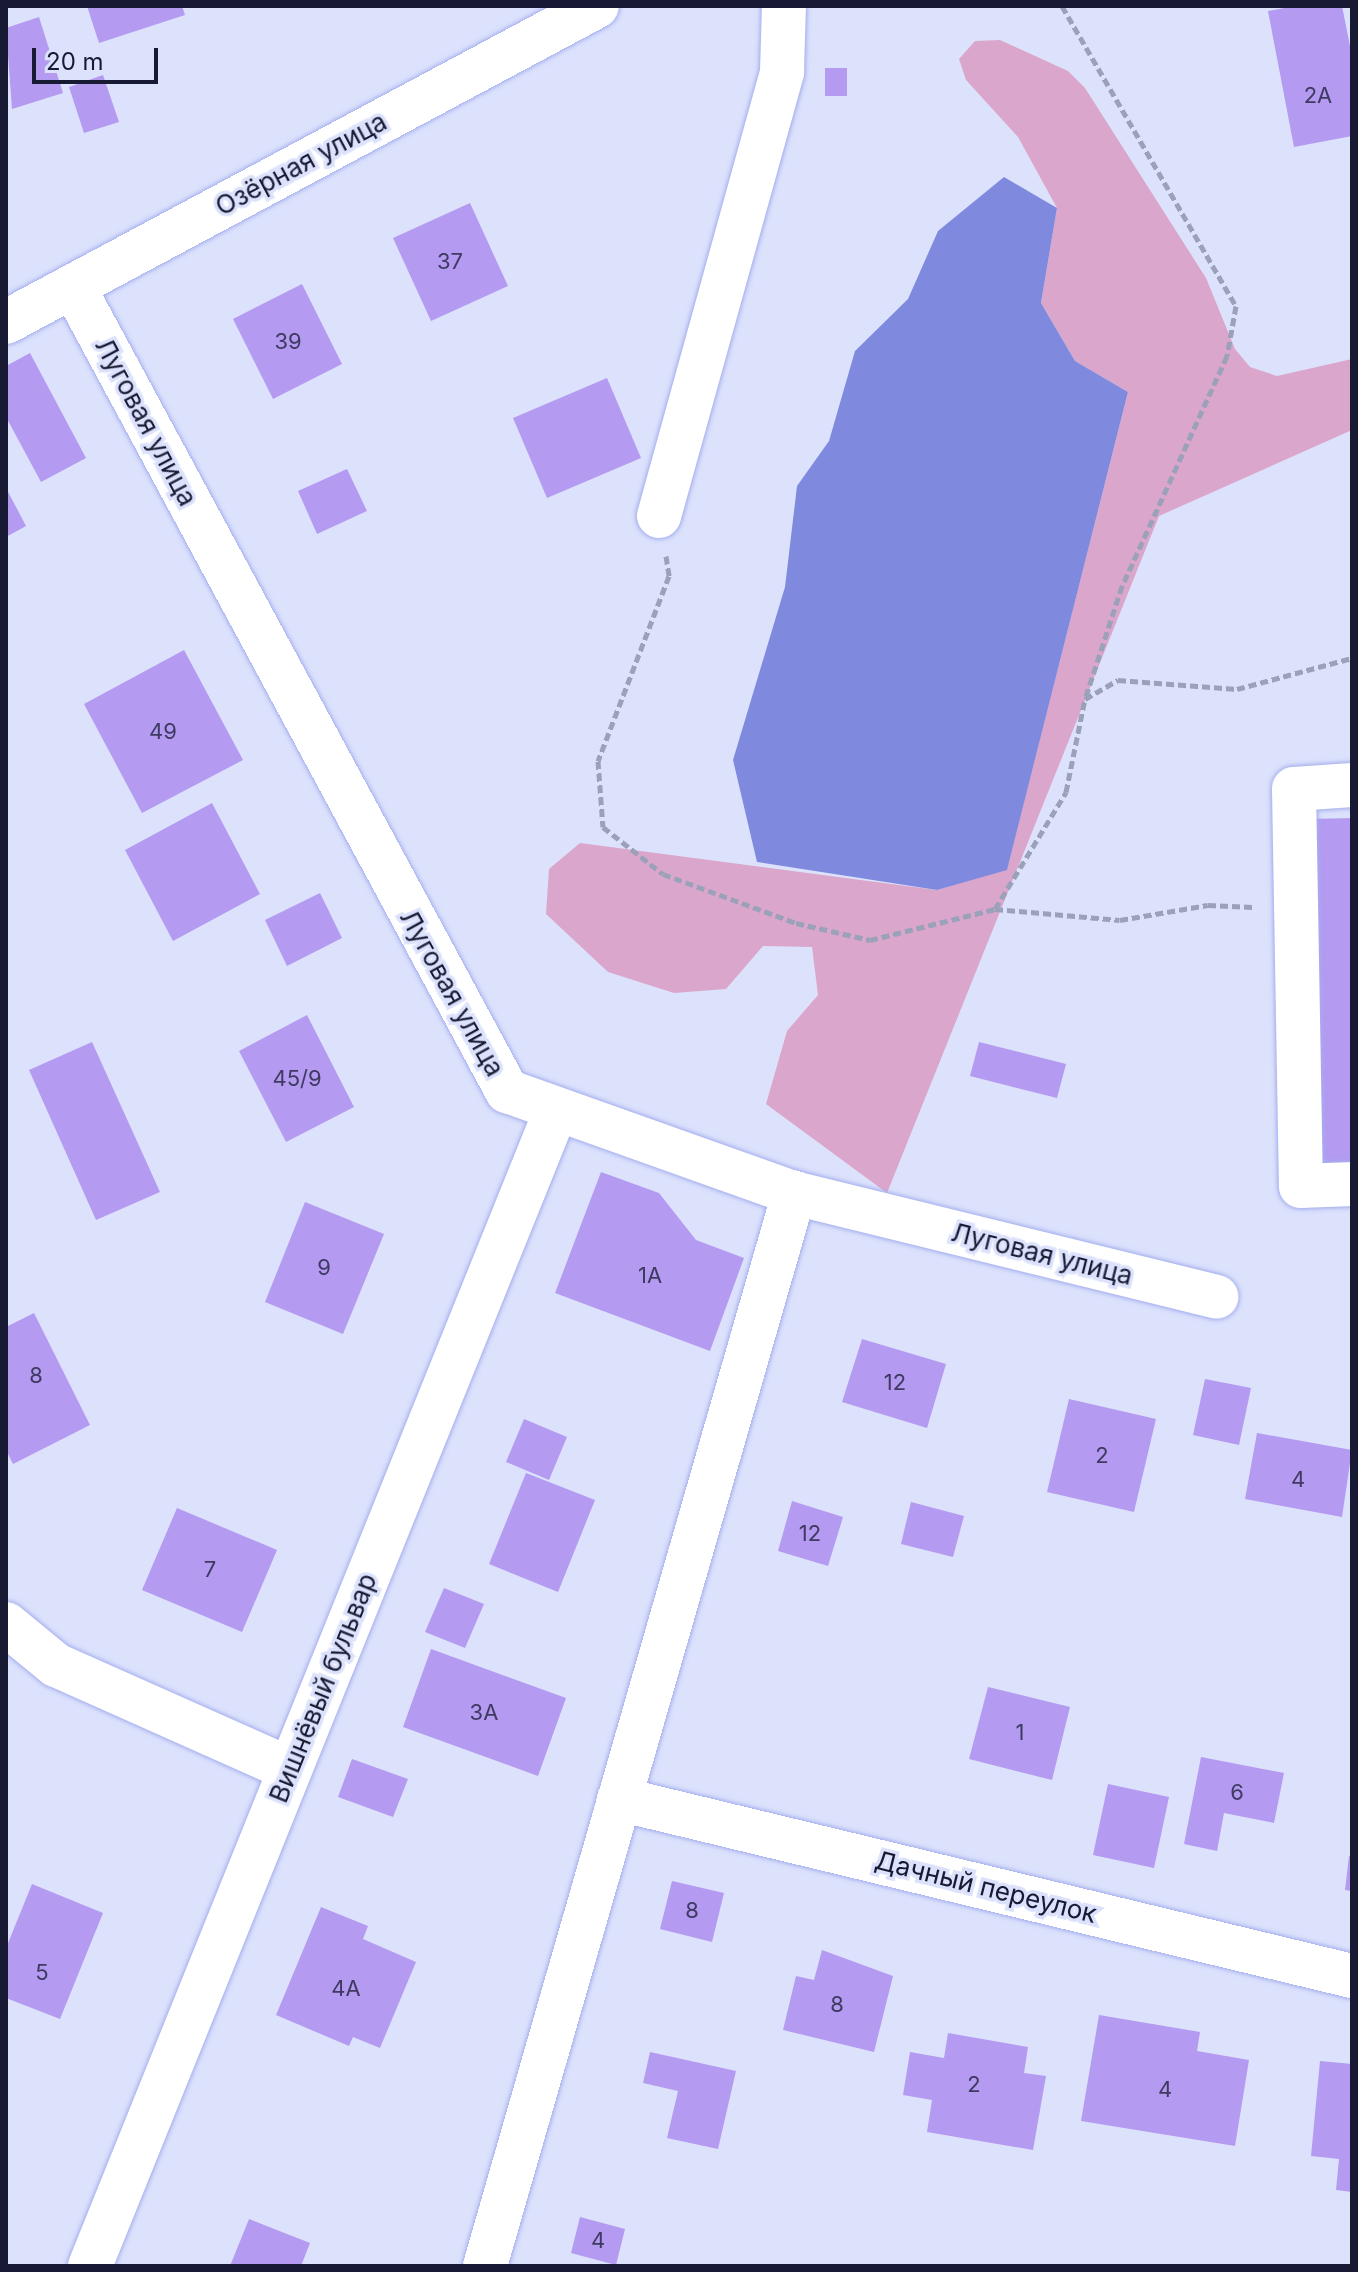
<!DOCTYPE html>
<meta charset="utf-8">
<style>
body{margin:0}
#map{position:relative;width:1358px;height:2272px;overflow:hidden;background:#dce2fc;font-family:Inter,sans-serif}
div>[style]{position:absolute}
[style*='--x']{left:calc(var(--x)*1px);top:calc(var(--y)*1px);width:calc(var(--w)*1px);rotate:calc(var(--a)*1deg)}
.green>*{inset:0;background:#dba6cc}
.water>*{inset:0;background:#7f8adf}
.building>*{inset:0;background:#b49af1}
.path>*{height:5px;margin-top:-2.5px;transform-origin:0;background:repeating-linear-gradient(90deg,#9ca1ba 0 8px,transparent 0 12px)}
.roads{filter:drop-shadow(0 0 2px #a4aeee) drop-shadow(0 0 2px #a4aeee)}
.minor>*{height:44px;margin:-22px;padding:0 22px;transform-origin:22px;border-radius:22px;background:#fff}
span{translate:-50% -50%;white-space:nowrap;text-align:center;line-height:1.15;-webkit-text-stroke:7px #dce2fc;paint-order:stroke}
.number-label{font-size:22px;color:#3e3a62}
.number-label span{-webkit-text-stroke-width:0}
.street-label{font-size:26px;color:#171a32}
.frame{position:absolute;inset:0;border:8px solid #171a32;pointer-events:none}
.scale{position:absolute;left:32px;top:48px;width:126px;height:36px;box-sizing:border-box;border:4px solid #171a32;border-top:0;padding-left:10px;font-size:24px;line-height:28px;white-space:nowrap;color:#171a32;-webkit-text-stroke:6px #dce2fc;paint-order:stroke}
</style>
<div id="map">
<div class="green">
<i style="clip-path:polygon(1000px 40px,1068px 71px,1085px 88px,1206px 278px,1235px 349px,1250px 367px,1277px 376px,1352px 359px,1352px 430px,1159px 516px,887px 1193px,766px 1104px,787px 1031px,818px 995px,812px 947px,763px 946px,726px 989px,674px 993px,608px 972px,546px 914px,549px 869px,580px 843px,937px 890px,1007px 869px,1128px 392px,1075px 361px,1041px 303px,1057px 208px,1018px 137px,966px 80px,959px 59px,975px 41px)"></i>
</div>
<div class="water">
<i style="clip-path:polygon(1004px 177px,1057px 208px,1041px 303px,1075px 361px,1128px 392px,1007px 870px,937px 890px,757px 862px,733px 760px,785px 587px,797px 486px,829px 441px,855px 351px,908px 299px,938px 231px)"></i>
</div>
<div class="building">
<i style="clip-path:polygon(87px 6px,182px 6px,185px 15px,99px 43px)"></i>
<i style="clip-path:polygon(1295px 6px,1342px 6px,1352px 56px,1352px 136px,1294px 147px,1268px 11px)"></i>
<i style="clip-path:polygon(39px 17px,63px 93px,12px 109px,6px 28px)"></i>
<i style="clip-path:polygon(825px 68px,847px 68px,847px 96px,825px 96px)"></i>
<i style="clip-path:polygon(103px 75px,119px 122px,84px 133px,69px 87px)"></i>
<i style="clip-path:polygon(470px 203px,508px 286px,431px 321px,393px 238px)"></i>
<i style="clip-path:polygon(302px 284px,342px 364px,273px 399px,233px 319px)"></i>
<i style="clip-path:polygon(30px 353px,86px 458px,41px 482px,6px 417px,6px 366px)"></i>
<i style="clip-path:polygon(607px 378px,641px 458px,547px 498px,513px 418px)"></i>
<i style="clip-path:polygon(347px 469px,367px 511px,317px 534px,298px 491px)"></i>
<i style="clip-path:polygon(6px 488px,26px 526px,6px 537px)"></i>
<i style="clip-path:polygon(184px 650px,243px 760px,142px 813px,84px 704px)"></i>
<i style="clip-path:polygon(212px 803px,260px 894px,173px 941px,125px 850px)"></i>
<i style="clip-path:polygon(1352px 818px,1352px 1166px,1317px 1167px,1309px 819px)"></i>
<i style="clip-path:polygon(320px 893px,342px 938px,287px 966px,265px 920px)"></i>
<i style="clip-path:polygon(307px 1015px,354px 1107px,286px 1142px,239px 1051px)"></i>
<i style="clip-path:polygon(92px 1042px,160px 1192px,96px 1220px,29px 1070px)"></i>
<i style="clip-path:polygon(979px 1042px,1066px 1064px,1057px 1098px,970px 1076px)"></i>
<i style="clip-path:polygon(601px 1172px,659px 1193px,696px 1240px,744px 1258px,710px 1351px,555px 1293px)"></i>
<i style="clip-path:polygon(305px 1202px,384px 1234px,343px 1334px,265px 1302px)"></i>
<i style="clip-path:polygon(34px 1313px,90px 1425px,13px 1464px,6px 1450px,6px 1327px)"></i>
<i style="clip-path:polygon(862px 1339px,946px 1364px,927px 1428px,842px 1402px)"></i>
<i style="clip-path:polygon(1205px 1379px,1251px 1388px,1239px 1445px,1193px 1435px)"></i>
<i style="clip-path:polygon(1069px 1399px,1156px 1419px,1134px 1512px,1047px 1492px)"></i>
<i style="clip-path:polygon(524px 1419px,567px 1437px,549px 1480px,506px 1462px)"></i>
<i style="clip-path:polygon(1257px 1433px,1352px 1450px,1342px 1517px,1245px 1499px)"></i>
<i style="clip-path:polygon(526px 1473px,595px 1500px,558px 1592px,489px 1564px)"></i>
<i style="clip-path:polygon(792px 1501px,843px 1517px,828px 1566px,778px 1551px)"></i>
<i style="clip-path:polygon(911px 1502px,964px 1516px,953px 1557px,901px 1544px)"></i>
<i style="clip-path:polygon(177px 1508px,277px 1550px,242px 1632px,142px 1590px)"></i>
<i style="clip-path:polygon(444px 1588px,484px 1604px,465px 1648px,425px 1632px)"></i>
<i style="clip-path:polygon(431px 1649px,566px 1698px,538px 1776px,403px 1727px)"></i>
<i style="clip-path:polygon(988px 1687px,1070px 1707px,1052px 1780px,969px 1759px)"></i>
<i style="clip-path:polygon(1201px 1757px,1284px 1773px,1274px 1823px,1224px 1813px,1217px 1851px,1184px 1844px)"></i>
<i style="clip-path:polygon(352px 1759px,408px 1779px,393px 1817px,338px 1797px)"></i>
<i style="clip-path:polygon(1108px 1784px,1169px 1797px,1154px 1868px,1093px 1855px)"></i>
<i style="clip-path:polygon(1349px 1856px,1352px 1857px,1352px 1891px,1345px 1890px)"></i>
<i style="clip-path:polygon(672px 1881px,724px 1893px,712px 1942px,660px 1929px)"></i>
<i style="clip-path:polygon(32px 1884px,103px 1913px,60px 2019px,6px 1998px,6px 1948px)"></i>
<i style="clip-path:polygon(321px 1907px,368px 1926px,363px 1939px,416px 1962px,380px 2048px,353px 2037px,349px 2046px,276px 2015px)"></i>
<i style="clip-path:polygon(822px 1950px,893px 1976px,874px 2052px,783px 2030px,796px 1976px,814px 1980px)"></i>
<i style="clip-path:polygon(1099px 2015px,1200px 2032px,1197px 2051px,1249px 2060px,1235px 2146px,1081px 2121px)"></i>
<i style="clip-path:polygon(948px 2033px,1028px 2047px,1024px 2073px,1046px 2076px,1033px 2150px,927px 2132px,932px 2100px,903px 2095px,910px 2052px,944px 2058px)"></i>
<i style="clip-path:polygon(650px 2052px,736px 2071px,718px 2149px,667px 2138px,678px 2091px,643px 2083px)"></i>
<i style="clip-path:polygon(1320px 2061px,1352px 2064px,1352px 2192px,1336px 2190px,1339px 2159px,1311px 2156px)"></i>
<i style="clip-path:polygon(580px 2217px,625px 2229px,616px 2265px,571px 2253px)"></i>
<i style="clip-path:polygon(249px 2219px,310px 2243px,301px 2266px,230px 2266px)"></i>
</div>
<div class="path">
<i style="--x:1062;--y:6;--w:347;--a:59.9"></i>
<i style="--x:1236;--y:306;--w:51;--a:100.2"></i>
<i style="--x:1227;--y:356;--w:253;--a:114.5"></i>
<i style="--x:1122;--y:586;--w:119;--a:108.1"></i>
<i style="--x:666;--y:556;--w:20;--a:81"></i>
<i style="--x:669;--y:576;--w:198;--a:111"></i>
<i style="--x:598;--y:761;--w:66;--a:85.7"></i>
<i style="--x:603;--y:827;--w:76;--a:38.1"></i>
<i style="--x:663;--y:874;--w:142;--a:20.2"></i>
<i style="--x:796;--y:923;--w:76;--a:12.9"></i>
<i style="--x:870;--y:940;--w:129;--a:-13.9"></i>
<i style="--x:995;--y:909;--w:125;--a:5"></i>
<i style="--x:1120;--y:920;--w:89;--a:-9.7"></i>
<i style="--x:1208;--y:905;--w:45;--a:2.5"></i>
<i style="--x:995;--y:909;--w:137;--a:-58.7"></i>
<i style="--x:1066;--y:792;--w:95;--a:-78.5"></i>
<i style="--x:1085;--y:699;--w:38;--a:-30"></i>
<i style="--x:1118;--y:680;--w:119;--a:4.3"></i>
<i style="--x:1237;--y:689;--w:119;--a:-15.1"></i>
</div>
<div class="roads">
<div class="minor">
<i style="--x:73;--y:286;--w:915;--a:61.67"></i>
<i style="--x:507;--y:1091;--w:305;--a:19.6"></i>
<i style="--x:794;--y:1193;--w:435;--a:13.8"></i>
<i style="--x:6;--y:322;--w:670;--a:-28.13"></i>
<i style="--x:659;--y:516;--w:461;--a:-74.5"></i>
<i style="--x:782;--y:72;--w:66;--a:-88.3"></i>
<i style="--x:1352;--y:785;--w:58;--a:176.1"></i>
<i style="--x:1294;--y:789;--w:397;--a:89"></i>
<i style="--x:1301;--y:1186;--w:51;--a:-2.2"></i>
<i style="--x:6;--y:1624;--w:65;--a:39.4"></i>
<i style="--x:56;--y:1665;--w:256;--a:24"></i>
<i style="--x:619;--y:1799;--w:754;--a:13.58"></i>
<i style="--x:90;--y:2266;--w:1246;--a:-68.04"></i>
<i style="--x:485;--y:2266;--w:1117;--a:-73.93"></i>
</div>
</div>
<div class="number-label">
<span style="left:1318px;top:96px">2А</span>
<span style="left:450px;top:262px">37</span>
<span style="left:288px;top:342px">39</span>
<span style="left:163px;top:732px">49</span>
<span style="left:297px;top:1079px">45/9</span>
<span style="left:324px;top:1268px">9</span>
<span style="left:650px;top:1276px">1А</span>
<span style="left:36px;top:1376px">8</span>
<span style="left:895px;top:1383px">12</span>
<span style="left:1102px;top:1456px">2</span>
<span style="left:1298px;top:1480px">4</span>
<span style="left:810px;top:1534px">12</span>
<span style="left:210px;top:1570px">7</span>
<span style="left:484px;top:1713px">3А</span>
<span style="left:1020px;top:1733px">1</span>
<span style="left:1237px;top:1793px">6</span>
<span style="left:692px;top:1911px">8</span>
<span style="left:42px;top:1973px">5</span>
<span style="left:346px;top:1989px">4А</span>
<span style="left:837px;top:2005px">8</span>
<span style="left:974px;top:2085px">2</span>
<span style="left:1165px;top:2090px">4</span>
<span style="left:598px;top:2241px">4</span>
</div>
<div class="street-label">
<span style="left:301px;top:164px;rotate:-28deg">Озёрная улица</span>
<span style="left:146px;top:422px;rotate:62deg">Луговая улица</span>
<span style="left:452px;top:993px;rotate:61deg">Луговая улица</span>
<span style="left:1042px;top:1254px;rotate:14deg">Луговая улица</span>
<span style="left:323px;top:1688px;rotate:-68deg">Вишнёвый бульвар</span>
<span style="left:986px;top:1887px;rotate:14deg">Дачный переулок</span>
</div>
<div class="frame"></div>
<div class="scale">20 m</div>
</div>
